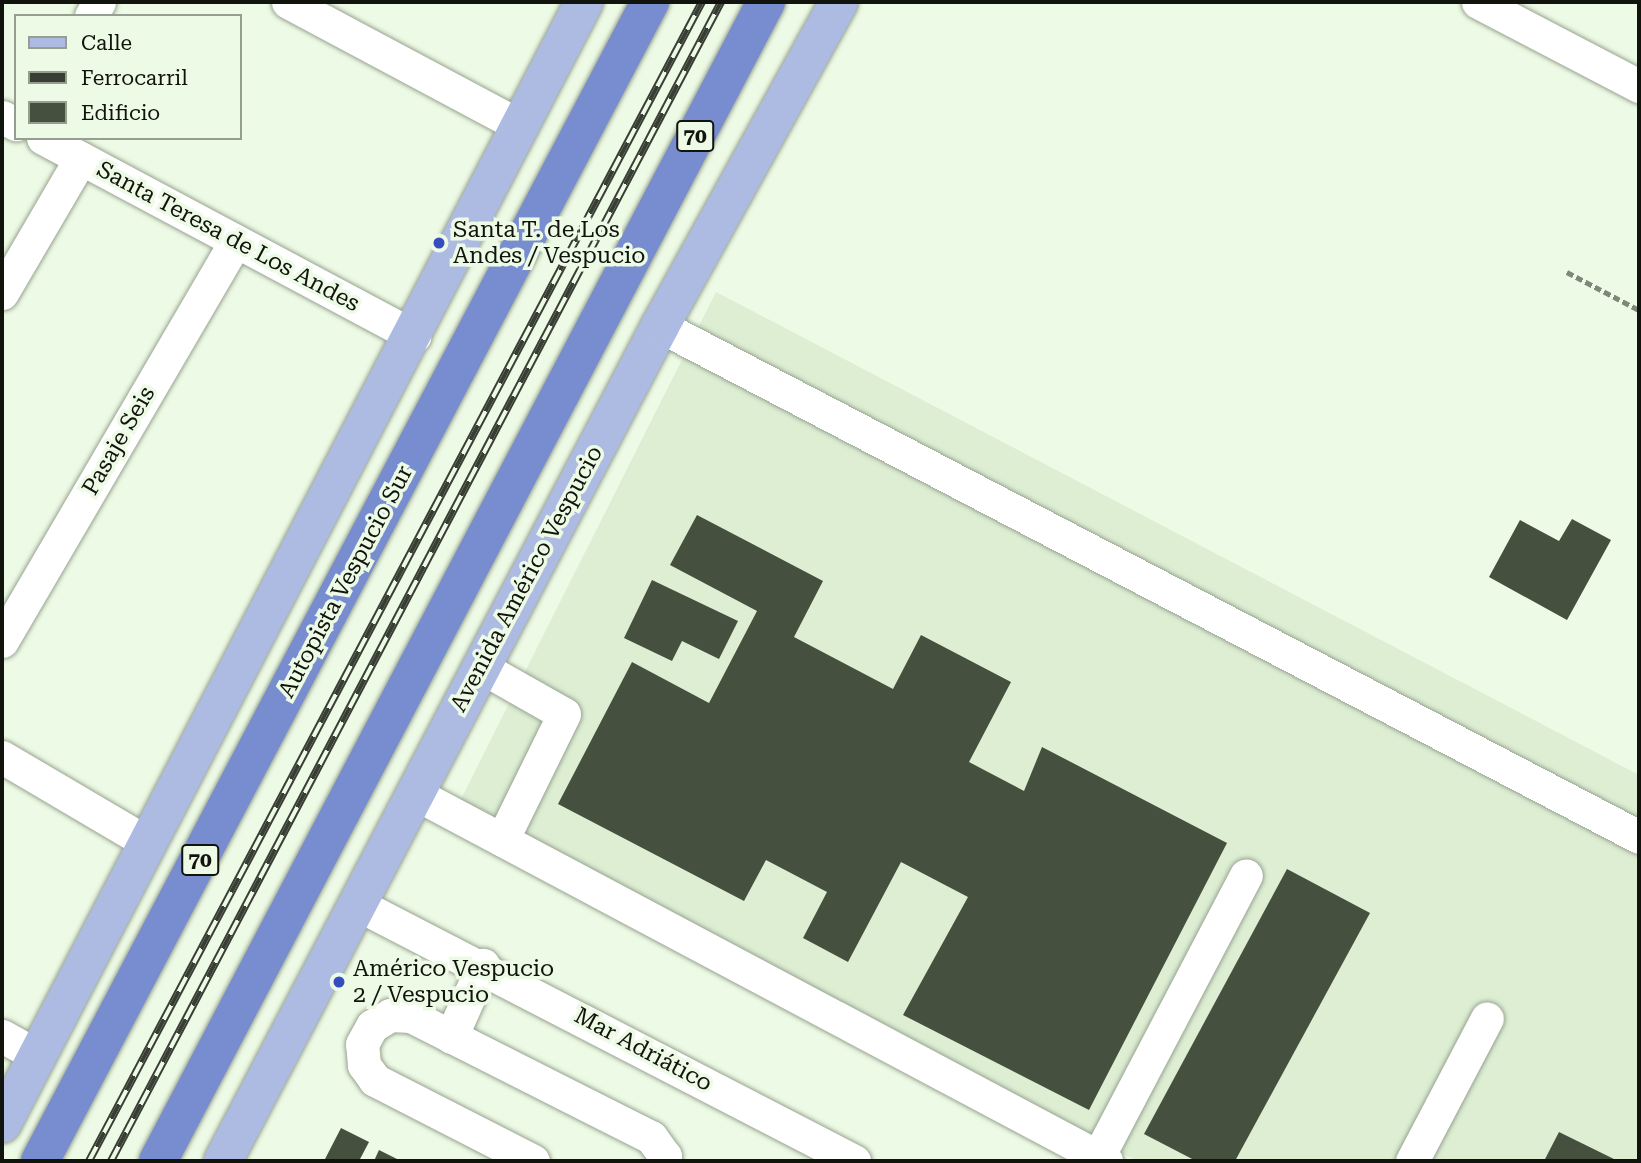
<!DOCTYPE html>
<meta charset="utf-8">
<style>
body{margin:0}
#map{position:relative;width:1641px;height:1163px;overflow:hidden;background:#edfae5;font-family:"Roboto Serif",serif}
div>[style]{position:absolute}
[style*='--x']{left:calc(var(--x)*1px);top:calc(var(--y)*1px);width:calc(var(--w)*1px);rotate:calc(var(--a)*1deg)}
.built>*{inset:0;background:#ddeed3}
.building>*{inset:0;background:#45503e}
.path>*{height:4.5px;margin-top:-2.25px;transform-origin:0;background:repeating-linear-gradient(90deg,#7e8779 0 7px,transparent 0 10.5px)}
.roads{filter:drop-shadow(0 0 2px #97a390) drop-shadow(0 0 2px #97a390)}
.minor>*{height:33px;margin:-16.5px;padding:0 16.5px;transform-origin:16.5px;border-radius:16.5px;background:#fff}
.major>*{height:38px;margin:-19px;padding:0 19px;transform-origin:19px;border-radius:19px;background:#adbbe3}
.highway>*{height:38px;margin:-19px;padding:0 19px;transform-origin:19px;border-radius:19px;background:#778dd0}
.rail>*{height:8px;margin-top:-4px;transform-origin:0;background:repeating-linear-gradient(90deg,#edfae5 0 16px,#393e35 0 32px);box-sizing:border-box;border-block:2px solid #393e35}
.dots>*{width:19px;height:19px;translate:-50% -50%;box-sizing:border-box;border:4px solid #edfae5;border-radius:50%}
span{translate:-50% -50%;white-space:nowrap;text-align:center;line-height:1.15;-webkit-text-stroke:7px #edfae5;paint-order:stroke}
.shield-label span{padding:2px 5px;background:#edfae5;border:2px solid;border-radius:5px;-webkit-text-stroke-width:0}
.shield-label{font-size:21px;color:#10140d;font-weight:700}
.poi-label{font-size:23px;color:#10140d}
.left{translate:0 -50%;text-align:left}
.street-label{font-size:23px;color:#10140d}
.frame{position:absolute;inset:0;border:4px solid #10140d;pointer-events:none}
.legend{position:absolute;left:14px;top:14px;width:228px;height:126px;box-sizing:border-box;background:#edfae5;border:2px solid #959e8f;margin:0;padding:9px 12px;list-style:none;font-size:21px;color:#10140d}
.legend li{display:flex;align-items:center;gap:14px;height:35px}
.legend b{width:35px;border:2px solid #959e8f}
</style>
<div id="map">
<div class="built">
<i style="clip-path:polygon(716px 292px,1639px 775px,1639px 1161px,1137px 1161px,457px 807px)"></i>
</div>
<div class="building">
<i style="clip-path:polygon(697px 515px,823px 581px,794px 637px,893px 689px,921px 635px,1011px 682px,969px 762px,1024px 791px,1042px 747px,1227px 843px,1089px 1110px,903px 1015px,968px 897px,901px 862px,848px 962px,803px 938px,827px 892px,766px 860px,744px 901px,558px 804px,632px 662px,709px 703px,757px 611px,670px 565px)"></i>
<i style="clip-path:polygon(1572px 519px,1611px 540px,1567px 620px,1489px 577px,1520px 520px,1559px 541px)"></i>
<i style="clip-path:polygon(652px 580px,738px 621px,719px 659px,682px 641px,672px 661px,624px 638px)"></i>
<i style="clip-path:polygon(1287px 869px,1370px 913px,1235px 1161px,1196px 1161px,1144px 1134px)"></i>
<i style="clip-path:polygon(341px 1128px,369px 1142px,359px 1161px,324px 1161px)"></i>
<i style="clip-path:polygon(1559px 1132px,1618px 1161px,1544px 1161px)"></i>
<i style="clip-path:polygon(379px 1150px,401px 1161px,374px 1161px)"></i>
</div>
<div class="path">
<i style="--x:1567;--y:272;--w:81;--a:27.8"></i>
</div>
<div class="roads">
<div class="minor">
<i style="--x:288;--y:2;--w:263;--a:28.1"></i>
<i style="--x:1478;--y:2;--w:182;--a:27.6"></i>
<i style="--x:91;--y:16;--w:16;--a:-60"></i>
<i style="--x:2;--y:117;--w:16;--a:27"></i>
<i style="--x:43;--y:138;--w:421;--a:28.1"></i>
<i style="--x:2;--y:293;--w:156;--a:-59.7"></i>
<i style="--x:660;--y:326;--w:1104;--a:27.56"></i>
<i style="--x:2;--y:641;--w:463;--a:-59.7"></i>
<i style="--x:481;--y:667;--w:95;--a:29.5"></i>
<i style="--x:564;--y:714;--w:140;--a:116.2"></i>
<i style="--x:2;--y:757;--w:169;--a:30.5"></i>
<i style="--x:414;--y:793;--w:784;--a:28"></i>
<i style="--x:355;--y:903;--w:562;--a:27.34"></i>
<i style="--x:2;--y:1036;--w:41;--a:29.1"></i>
<i style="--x:451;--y:1037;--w:79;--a:-66"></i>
<i style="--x:1098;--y:1157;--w:318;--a:-62.3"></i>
<i style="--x:533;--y:1161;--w:178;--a:-152.9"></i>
<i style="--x:375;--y:1080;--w:19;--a:-126"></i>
<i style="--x:364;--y:1065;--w:21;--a:-95"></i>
<i style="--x:362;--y:1044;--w:21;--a:-61"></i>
<i style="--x:372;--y:1026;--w:21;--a:-31"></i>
<i style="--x:390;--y:1015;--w:21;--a:3"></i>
<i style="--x:411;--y:1016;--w:269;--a:26.8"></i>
<i style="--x:651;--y:1137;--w:24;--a:54"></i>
<i style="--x:665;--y:1156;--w:5;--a:101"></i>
<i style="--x:1412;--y:1161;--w:161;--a:-62.3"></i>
</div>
<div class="major">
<i style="--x:2;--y:1124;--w:1264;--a:-62.58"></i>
<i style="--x:223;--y:1161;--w:942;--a:-62.37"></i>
<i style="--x:660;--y:326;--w:370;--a:-61.1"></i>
</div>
<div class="highway">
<i style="--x:40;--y:1161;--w:1310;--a:-62.24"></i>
<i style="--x:158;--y:1161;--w:1309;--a:-62.32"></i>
</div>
</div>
<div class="rail">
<i style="--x:89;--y:1161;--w:1311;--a:-62.13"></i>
<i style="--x:111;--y:1161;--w:1310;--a:-62.24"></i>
</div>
<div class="dots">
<i style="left:439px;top:243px;background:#354dbe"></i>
<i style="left:339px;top:982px;background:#354dbe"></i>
</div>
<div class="shield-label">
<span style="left:695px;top:136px">70</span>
<span style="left:200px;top:860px">70</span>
</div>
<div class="poi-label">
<span class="left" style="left:453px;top:243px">Santa T. de Los<br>Andes / Vespucio</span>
<span class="left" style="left:353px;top:982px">Américo Vespucio<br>2 / Vespucio</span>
</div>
<div class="street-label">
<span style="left:228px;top:237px;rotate:28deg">Santa Teresa de Los Andes</span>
<span style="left:119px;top:441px;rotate:-60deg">Pasaje Seis</span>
<span style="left:527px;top:579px;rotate:-62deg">Avenida Américo Vespucio</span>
<span style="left:346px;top:582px;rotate:-62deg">Autopista Vespucio Sur</span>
<span style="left:643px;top:1050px;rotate:28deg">Mar Adriático</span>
</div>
<div class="frame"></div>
<ul class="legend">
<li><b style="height:9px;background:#adbbe3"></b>Calle</li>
<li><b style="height:9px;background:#393e35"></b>Ferrocarril</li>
<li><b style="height:19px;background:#45503e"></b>Edificio</li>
</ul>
</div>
